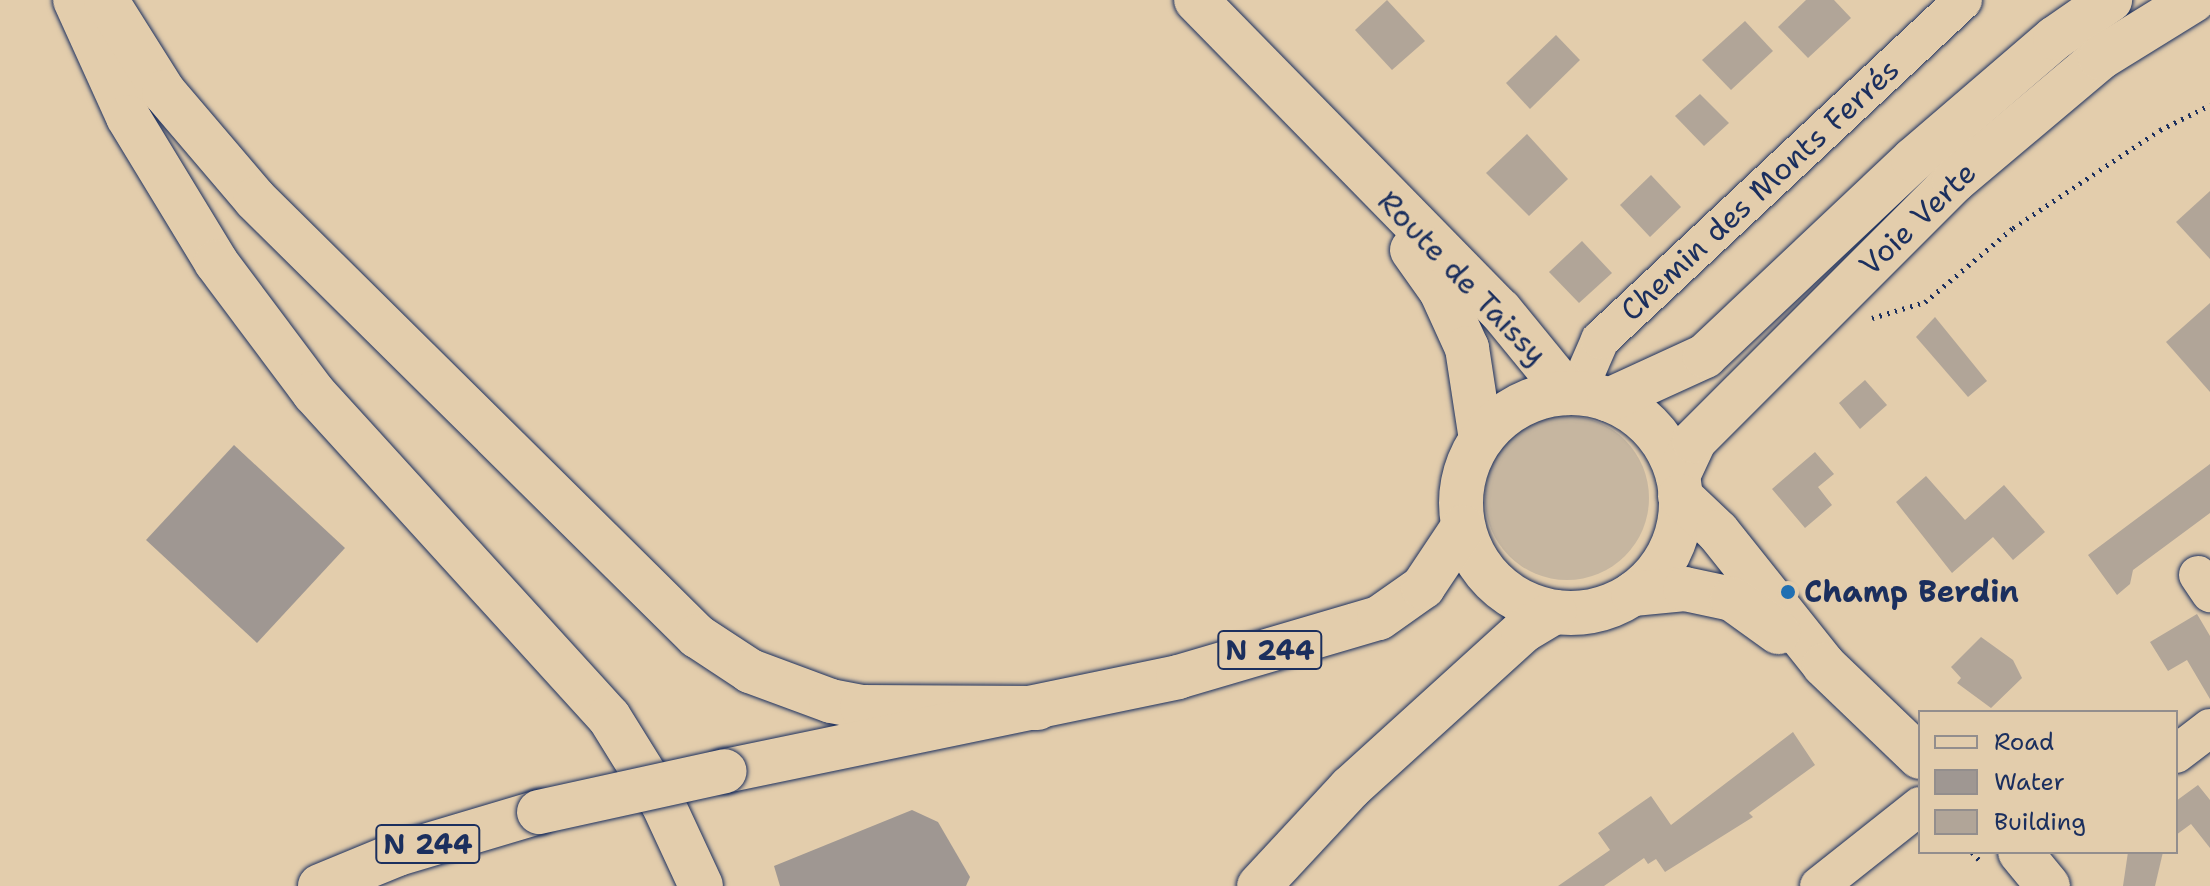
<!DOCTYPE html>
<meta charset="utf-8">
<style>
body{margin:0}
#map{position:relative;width:2210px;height:886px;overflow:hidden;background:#e3cdac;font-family:"Shantell Sans",sans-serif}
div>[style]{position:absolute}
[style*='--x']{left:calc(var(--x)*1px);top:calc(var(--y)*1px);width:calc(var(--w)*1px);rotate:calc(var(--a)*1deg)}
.green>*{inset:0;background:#c6b6a0}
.round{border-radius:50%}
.water>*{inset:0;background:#9f9792}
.building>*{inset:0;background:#b1a598}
.path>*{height:5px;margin-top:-2.5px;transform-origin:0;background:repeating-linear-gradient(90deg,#1b2f5e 0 2px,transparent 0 8px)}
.roads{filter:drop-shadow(0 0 2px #1b2f5e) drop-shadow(0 0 2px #1b2f5e)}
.street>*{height:38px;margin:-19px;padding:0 19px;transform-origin:19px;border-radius:19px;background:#e3cdac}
.secondary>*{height:44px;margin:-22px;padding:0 22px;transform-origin:22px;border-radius:22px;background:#e3cdac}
.secondary>.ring{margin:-22px;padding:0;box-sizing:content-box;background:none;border:44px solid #e3cdac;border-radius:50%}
.highway>*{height:44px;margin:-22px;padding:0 22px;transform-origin:22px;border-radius:22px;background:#e3cdac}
.bridges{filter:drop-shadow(0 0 2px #1b2f5e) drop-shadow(0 0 2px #1b2f5e)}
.highway-bridge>*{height:44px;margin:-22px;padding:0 22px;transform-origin:22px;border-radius:22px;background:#e3cdac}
.dots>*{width:22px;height:22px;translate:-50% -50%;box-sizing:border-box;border:4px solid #e3cdac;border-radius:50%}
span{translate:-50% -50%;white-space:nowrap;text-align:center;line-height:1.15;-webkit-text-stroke:6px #e3cdac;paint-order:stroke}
.shield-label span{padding:2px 6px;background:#e3cdac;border:2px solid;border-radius:6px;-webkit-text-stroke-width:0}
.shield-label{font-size:28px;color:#1b2f5e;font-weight:700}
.street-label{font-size:30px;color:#1b2f5e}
.poi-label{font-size:30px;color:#1b2f5e;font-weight:700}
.left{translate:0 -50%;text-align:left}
.legend{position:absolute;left:1918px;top:710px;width:260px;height:144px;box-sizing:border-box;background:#e3cdac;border:2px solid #938e8d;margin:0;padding:10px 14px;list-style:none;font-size:24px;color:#1b2f5e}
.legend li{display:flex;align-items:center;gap:16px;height:40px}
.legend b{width:40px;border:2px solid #938e8d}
</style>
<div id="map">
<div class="green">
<i class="round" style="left:1485px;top:416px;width:164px;height:164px"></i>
</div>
<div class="water">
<i style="clip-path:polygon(234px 445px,345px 548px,257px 643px,146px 540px)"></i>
<i style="clip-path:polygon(912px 810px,938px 822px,970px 877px,966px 886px,780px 886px,774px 866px)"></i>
</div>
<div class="building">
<i style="clip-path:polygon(1387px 0,1425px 41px,1392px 70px,1355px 30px)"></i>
<i style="clip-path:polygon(1806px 0,1834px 0,1851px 18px,1808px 58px,1778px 27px)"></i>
<i style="clip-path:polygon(1745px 21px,1773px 51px,1731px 90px,1702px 60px)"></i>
<i style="clip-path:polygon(1556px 35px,1580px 60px,1530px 109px,1506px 83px)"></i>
<i style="clip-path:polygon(1700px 94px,1729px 123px,1704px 146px,1675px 116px)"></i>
<i style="clip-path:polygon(1527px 134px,1568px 179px,1529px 216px,1486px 173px)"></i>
<i style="clip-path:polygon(1651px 175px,1681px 207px,1650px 237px,1620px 205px)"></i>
<i style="clip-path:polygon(2210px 191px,2210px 259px,2176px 222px)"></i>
<i style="clip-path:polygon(1582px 241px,1612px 273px,1579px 303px,1549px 272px)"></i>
<i style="clip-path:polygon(2210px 303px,2210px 392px,2166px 342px)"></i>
<i style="clip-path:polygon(1935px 317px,1987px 381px,1968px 397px,1916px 337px)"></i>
<i style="clip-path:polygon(1865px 380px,1887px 405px,1860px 429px,1839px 403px)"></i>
<i style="clip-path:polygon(1815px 452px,1834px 474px,1818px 487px,1832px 505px,1805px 528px,1772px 489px)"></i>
<i style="clip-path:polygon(2210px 464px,2210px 513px,2133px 570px,2130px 584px,2117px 595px,2088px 555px)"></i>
<i style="clip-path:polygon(1926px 476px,1965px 520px,2004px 485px,2045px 532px,2013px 560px,1993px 537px,1952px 573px,1896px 502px)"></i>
<i style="clip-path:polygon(2197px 614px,2210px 636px,2210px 699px,2187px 660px,2168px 671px,2150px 642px)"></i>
<i style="clip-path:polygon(1981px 637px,2013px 660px,2022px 678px,1991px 708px,1957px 683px,1961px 678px,1951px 667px)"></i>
<i style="clip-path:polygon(1793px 732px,1815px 765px,1749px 813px,1753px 817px,1665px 872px,1656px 859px,1648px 864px,1644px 858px,1604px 886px,1558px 886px,1610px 850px,1598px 833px,1651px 796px,1671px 825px)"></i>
<i style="clip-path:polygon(2198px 785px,2210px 800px,2210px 848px,2191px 824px,2176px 835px,2176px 801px)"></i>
<i style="clip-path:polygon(2128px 852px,2163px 852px,2155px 886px,2123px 886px)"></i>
</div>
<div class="path">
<i style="--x:1872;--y:318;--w:55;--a:-16.8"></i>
<i style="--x:1925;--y:302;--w:115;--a:-40.1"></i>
<i style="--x:2013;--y:228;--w:177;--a:-33.7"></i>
<i style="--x:2160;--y:130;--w:56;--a:-26.6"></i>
<i style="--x:1972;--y:852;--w:15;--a:48"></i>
</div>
<div class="roads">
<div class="street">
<i style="--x:1577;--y:393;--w:58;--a:-66.5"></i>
<i style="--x:1600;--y:340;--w:497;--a:-43.1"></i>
<i style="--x:2198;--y:575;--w:22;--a:56"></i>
<i style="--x:2176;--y:754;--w:43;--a:-37.4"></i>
<i style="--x:1819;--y:886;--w:129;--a:-38.4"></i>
</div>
<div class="secondary">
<i style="--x:1196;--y:0;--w:434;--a:45.6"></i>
<i style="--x:1500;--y:310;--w:107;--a:50.7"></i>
<i style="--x:1412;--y:250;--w:50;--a:54.7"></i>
<i style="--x:1441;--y:291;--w:63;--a:65.5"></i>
<i style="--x:1467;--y:348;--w:92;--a:81.3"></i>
<i class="ring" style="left:1461px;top:393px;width:176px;height:176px"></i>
<i style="--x:1609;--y:400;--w:106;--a:-24.6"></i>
<i style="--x:1705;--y:356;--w:286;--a:-43.3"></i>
<i style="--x:1913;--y:160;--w:187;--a:-40.7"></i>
<i style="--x:2055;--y:38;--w:67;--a:-34.6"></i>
<i style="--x:1678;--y:476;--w:38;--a:-65"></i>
<i style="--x:1694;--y:441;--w:368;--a:-45"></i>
<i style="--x:1954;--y:181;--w:191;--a:-40.1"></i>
<i style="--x:2100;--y:58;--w:110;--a:-31.7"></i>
<i style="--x:1680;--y:496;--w:52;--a:43.5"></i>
<i style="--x:1718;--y:532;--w:170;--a:51.4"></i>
<i style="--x:1824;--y:665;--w:133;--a:43.8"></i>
<i style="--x:1633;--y:594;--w:52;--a:-5.5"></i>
<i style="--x:1685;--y:589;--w:48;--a:12"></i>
<i style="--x:1732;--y:599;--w:57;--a:35.7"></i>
<i style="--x:2020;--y:852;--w:44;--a:50.5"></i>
</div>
<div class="highway">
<i style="--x:75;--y:0;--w:128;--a:65.6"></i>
<i style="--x:128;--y:117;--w:170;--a:58.7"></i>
<i style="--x:216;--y:262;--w:164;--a:53.2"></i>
<i style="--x:314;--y:393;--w:438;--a:47.7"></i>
<i style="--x:609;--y:717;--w:102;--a:58.2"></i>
<i style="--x:663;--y:804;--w:90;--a:65.1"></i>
<i style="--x:106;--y:0;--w:109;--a:57.8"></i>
<i style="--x:164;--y:92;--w:140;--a:49.6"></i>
<i style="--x:255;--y:199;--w:622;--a:44.67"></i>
<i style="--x:697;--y:636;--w:64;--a:33.4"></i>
<i style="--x:750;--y:671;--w:86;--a:20.3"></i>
<i style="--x:831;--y:701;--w:32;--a:11"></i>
<i style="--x:862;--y:707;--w:176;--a:0.3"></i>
<i style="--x:725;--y:771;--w:463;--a:-11.7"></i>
<i style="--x:1178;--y:677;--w:209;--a:-16.4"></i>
<i style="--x:1379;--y:618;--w:54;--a:-35.2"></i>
<i style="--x:1423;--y:587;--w:72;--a:-56.3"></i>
<i style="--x:320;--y:886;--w:84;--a:-22.3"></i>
<i style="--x:398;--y:854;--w:147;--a:-16.6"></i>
<i style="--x:1259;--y:886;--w:134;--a:-47.1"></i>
<i style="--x:1350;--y:788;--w:234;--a:-42.2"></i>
<i style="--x:1523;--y:631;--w:37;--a:-31"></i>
</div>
</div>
<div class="bridges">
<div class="highway-bridge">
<i style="--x:539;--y:812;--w:190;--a:-12.4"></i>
</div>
</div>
<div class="dots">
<i style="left:1788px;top:592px;background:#1f6fb2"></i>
</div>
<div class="shield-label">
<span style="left:1270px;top:650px">N 244</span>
<span style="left:428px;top:844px">N 244</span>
</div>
<div class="street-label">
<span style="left:1760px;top:190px;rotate:-43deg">Chemin des Monts Ferrés</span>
<span style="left:1918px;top:219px;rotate:-44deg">Voie Verte</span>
<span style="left:1462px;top:278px;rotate:46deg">Route de Taissy</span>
</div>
<div class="poi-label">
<span class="left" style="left:1804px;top:592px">Champ Berdin</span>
</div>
<ul class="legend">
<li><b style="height:10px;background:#e3cdac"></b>Road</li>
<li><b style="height:22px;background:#9f9792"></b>Water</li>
<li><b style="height:22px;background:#b1a598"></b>Building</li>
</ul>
</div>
